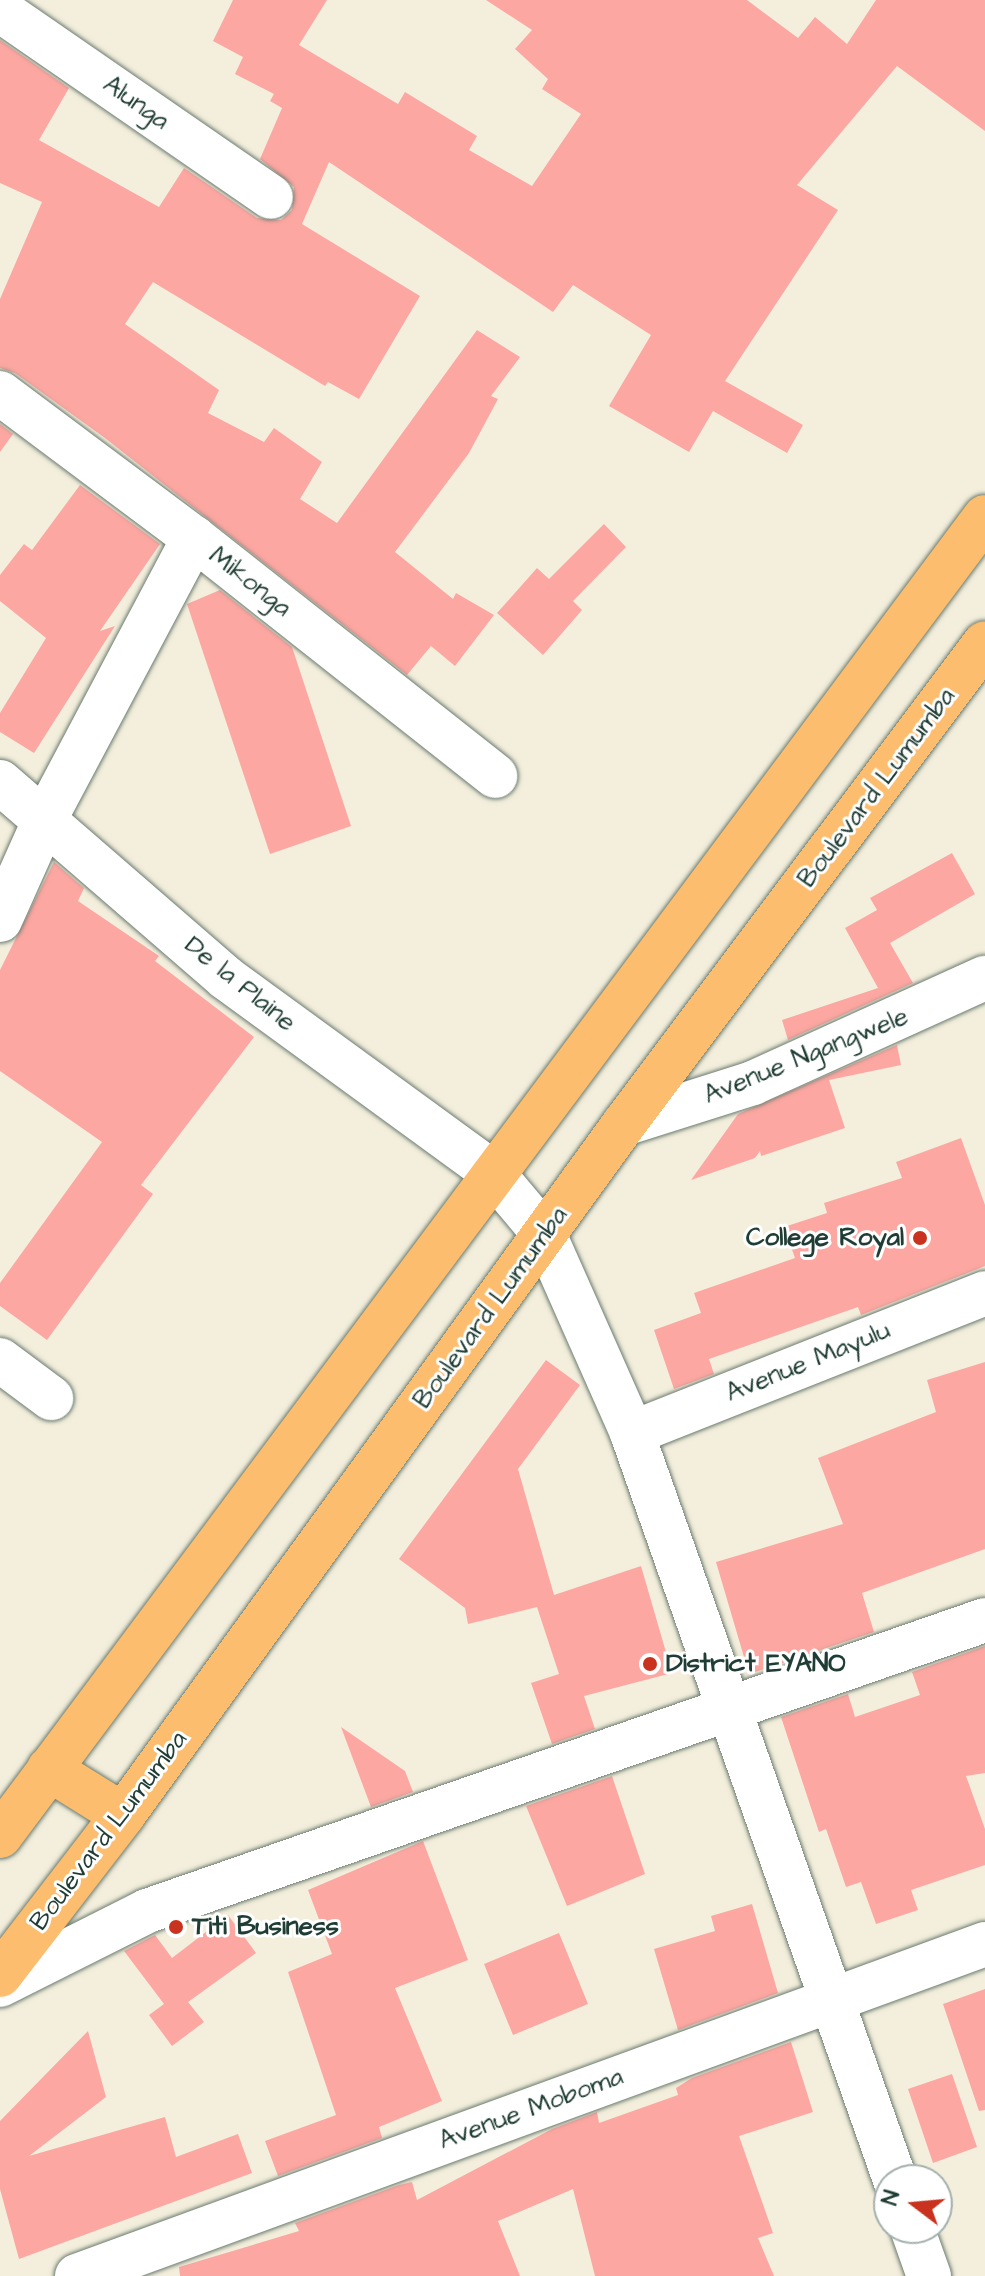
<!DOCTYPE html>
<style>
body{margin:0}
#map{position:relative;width:985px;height:2276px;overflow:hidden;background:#f4efdd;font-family:"Architects Daughter",sans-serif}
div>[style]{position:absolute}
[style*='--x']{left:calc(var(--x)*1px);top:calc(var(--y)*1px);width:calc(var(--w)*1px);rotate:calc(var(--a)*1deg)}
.building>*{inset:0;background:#fda7a2}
.roads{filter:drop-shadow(0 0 2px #6a7b6f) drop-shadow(0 0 2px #6a7b6f)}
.minor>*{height:44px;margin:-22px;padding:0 22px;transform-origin:22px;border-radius:22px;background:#fff}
.trunk>*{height:44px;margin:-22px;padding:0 22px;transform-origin:22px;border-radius:22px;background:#fcbd6f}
.dots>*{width:22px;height:22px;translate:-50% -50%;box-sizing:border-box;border:4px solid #fff;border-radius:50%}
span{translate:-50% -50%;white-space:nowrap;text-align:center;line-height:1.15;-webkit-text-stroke:6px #fff;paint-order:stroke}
.street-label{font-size:26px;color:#1f3d34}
.poi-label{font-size:26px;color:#1f3d34;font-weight:700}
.right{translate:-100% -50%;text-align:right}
.left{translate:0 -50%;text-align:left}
.north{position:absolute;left:873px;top:2164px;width:80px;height:80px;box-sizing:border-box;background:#fff;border:2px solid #a5b1ae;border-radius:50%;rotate:286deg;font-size:22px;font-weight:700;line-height:32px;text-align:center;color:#1f3d34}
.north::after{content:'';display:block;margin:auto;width:28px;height:36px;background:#c8321e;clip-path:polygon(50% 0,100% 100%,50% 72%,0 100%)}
</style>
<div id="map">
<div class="building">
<i style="clip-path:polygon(233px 0,327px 0,299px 45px,398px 104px,405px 92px,477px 136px,469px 150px,532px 186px,581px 114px,542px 89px,548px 79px,515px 49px,532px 30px,486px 0,747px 0,798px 38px,815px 17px,847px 44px,876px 0,985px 0,985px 131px,897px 66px,797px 185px,838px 210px,725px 381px,803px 425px,787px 453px,713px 411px,689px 452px,609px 406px,651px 335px,573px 285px,553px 312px,329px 162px,302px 224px,420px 296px,359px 399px,328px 382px,325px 386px,153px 282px,125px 324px,219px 390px,208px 413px,264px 442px,274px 428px,322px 462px,300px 499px,337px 523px,477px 330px,520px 357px,491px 396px,498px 399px,469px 453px,395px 552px,453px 599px,456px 593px,494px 615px,455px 666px,431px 646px,407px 675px,105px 438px,15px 373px,0 368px,0 299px,42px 202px,0 183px,0 40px,69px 88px,39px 140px,159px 207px,184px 168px,257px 218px,281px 220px,292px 210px,294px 187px,260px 159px,282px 108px,270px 101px,274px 94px,235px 74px,243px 57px,213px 41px)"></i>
<i style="clip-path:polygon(0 424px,13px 434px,0 452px)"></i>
<i style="clip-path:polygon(80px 485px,160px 544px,100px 631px,115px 626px,34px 753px,0 732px,0 713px,46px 638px,0 601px,0 575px,24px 544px,32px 550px)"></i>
<i style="clip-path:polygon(604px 524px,626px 547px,573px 601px,582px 610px,543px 655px,497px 613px,537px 568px,549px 579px)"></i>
<i style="clip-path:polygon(220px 590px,292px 647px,351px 826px,270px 854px,187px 604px)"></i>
<i style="clip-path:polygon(952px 853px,975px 894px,890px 943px,913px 983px,788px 1040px,782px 1020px,878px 988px,845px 928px,877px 910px,870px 898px)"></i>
<i style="clip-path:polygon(54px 862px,84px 888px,78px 901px,159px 956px,155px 961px,254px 1037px,141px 1185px,153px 1194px,47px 1340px,0 1306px,0 1283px,102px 1142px,0 1071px,0 970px)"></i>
<i style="clip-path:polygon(897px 1045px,901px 1065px,829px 1080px,845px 1128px,761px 1156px,760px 1151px,755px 1158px,691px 1180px,738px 1114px)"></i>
<i style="clip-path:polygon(961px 1138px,985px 1205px,985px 1266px,861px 1315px,858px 1307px,709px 1359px,714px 1374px,674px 1389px,654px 1330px,701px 1313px,694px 1293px,795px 1258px,784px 1227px,827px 1213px,824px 1203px,902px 1178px,896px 1162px)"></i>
<i style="clip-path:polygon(546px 1360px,580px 1385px,518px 1469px,554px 1595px,641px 1566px,672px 1673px,584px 1696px,595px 1729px,552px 1744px,531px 1683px,559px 1674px,537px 1607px,468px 1624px,465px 1608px,399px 1559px)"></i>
<i style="clip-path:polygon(985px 1362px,985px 1549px,862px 1593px,874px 1632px,749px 1674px,716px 1562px,843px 1524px,818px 1458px,936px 1412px,927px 1380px)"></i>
<i style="clip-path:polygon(985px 1646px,985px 1773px,966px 1776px,985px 1829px,985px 1865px,911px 1890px,918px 1910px,876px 1924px,861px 1882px,846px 1887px,826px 1829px,819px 1832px,781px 1717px,848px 1694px,855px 1717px,920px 1695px,912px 1672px)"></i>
<i style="clip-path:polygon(341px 1727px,405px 1771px,413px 1792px,371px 1807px)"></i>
<i style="clip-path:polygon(612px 1776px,645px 1874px,567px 1906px,526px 1806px)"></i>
<i style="clip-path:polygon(423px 1841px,468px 1960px,395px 1988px,442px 2101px,379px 2127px,382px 2138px,278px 2176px,265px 2141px,336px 2115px,288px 1972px,332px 1954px,308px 1890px)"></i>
<i style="clip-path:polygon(752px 1904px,778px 1993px,678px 2030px,654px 1949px,715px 1931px,711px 1916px)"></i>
<i style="clip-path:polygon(228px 1915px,256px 1953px,188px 2002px,204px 2022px,172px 2046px,149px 2015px,164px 2004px,124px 1951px,155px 1935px,172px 1958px)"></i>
<i style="clip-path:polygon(559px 1933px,588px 2004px,513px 2035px,484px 1964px)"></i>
<i style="clip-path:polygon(985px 1989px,985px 2110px,979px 2111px,943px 2004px)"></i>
<i style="clip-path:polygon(88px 2031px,106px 2097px,29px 2156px,165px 2117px,176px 2157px,238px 2134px,252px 2173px,19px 2259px,0 2189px,0 2121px)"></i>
<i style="clip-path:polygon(791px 2042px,813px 2112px,739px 2136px,773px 2233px,758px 2238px,774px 2276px,595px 2276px,573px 2189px,498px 2221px,520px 2276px,180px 2276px,179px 2267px,299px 2231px,295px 2223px,399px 2185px,412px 2182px,417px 2200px,552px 2129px,597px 2112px,599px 2123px,678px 2095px,676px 2088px,692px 2078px)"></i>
<i style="clip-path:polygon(952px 2074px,977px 2147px,933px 2163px,908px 2089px)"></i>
</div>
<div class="roads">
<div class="minor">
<i style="--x:0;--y:10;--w:329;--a:34.6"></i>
<i style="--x:0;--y:393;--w:242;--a:36.8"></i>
<i style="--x:194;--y:538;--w:384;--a:38.3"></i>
<i style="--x:0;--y:782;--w:299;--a:40.9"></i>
<i style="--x:226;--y:978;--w:329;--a:36.1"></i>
<i style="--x:492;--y:1172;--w:81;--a:50"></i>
<i style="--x:544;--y:1234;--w:218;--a:66.1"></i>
<i style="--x:632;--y:1433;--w:792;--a:70.6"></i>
<i style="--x:0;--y:920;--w:113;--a:-65.9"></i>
<i style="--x:46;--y:817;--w:316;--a:-62.1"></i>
<i style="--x:624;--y:1124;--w:135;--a:-17.6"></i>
<i style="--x:753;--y:1083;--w:255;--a:-24.4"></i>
<i style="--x:0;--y:1360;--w:64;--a:36.7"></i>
<i style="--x:632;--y:1433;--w:380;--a:-21.6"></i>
<i style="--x:0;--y:1985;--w:165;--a:-26.7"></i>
<i style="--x:147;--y:1911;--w:887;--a:-19.15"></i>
<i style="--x:912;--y:2228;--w:51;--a:70.5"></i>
<i style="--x:77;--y:2276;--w:967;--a:-20.08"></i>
</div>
<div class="trunk">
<i style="--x:49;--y:1769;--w:87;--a:31.9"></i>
<i style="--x:0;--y:1836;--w:1646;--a:-53.25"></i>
<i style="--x:0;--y:1975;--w:202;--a:-52.4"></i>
<i style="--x:123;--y:1815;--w:854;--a:-54.06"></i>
<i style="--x:624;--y:1124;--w:601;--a:-53.11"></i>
</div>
</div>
<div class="dots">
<i style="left:920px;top:1238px;background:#c8321e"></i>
<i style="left:650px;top:1664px;background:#c8321e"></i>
<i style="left:176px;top:1927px;background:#c8321e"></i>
</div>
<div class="street-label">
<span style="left:136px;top:103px;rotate:35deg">Alunga</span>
<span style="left:250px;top:582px;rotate:38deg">Mikonga</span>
<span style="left:877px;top:788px;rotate:-53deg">Boulevard Lumumba</span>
<span style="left:240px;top:984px;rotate:39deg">De la Plaine</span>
<span style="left:806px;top:1056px;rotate:-22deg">Avenue Ngangwele</span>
<span style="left:491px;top:1308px;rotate:-54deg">Boulevard Lumumba</span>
<span style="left:808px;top:1362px;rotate:-22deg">Avenue Mayulu</span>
<span style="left:109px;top:1831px;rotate:-53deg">Boulevard Lumumba</span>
<span style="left:531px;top:2109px;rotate:-20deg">Avenue Moboma</span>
</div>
<div class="poi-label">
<span class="right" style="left:904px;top:1238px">College Royal</span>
<span class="left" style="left:666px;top:1664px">District EYANO</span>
<span class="left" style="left:192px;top:1927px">Titi Business</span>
</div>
<div class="north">N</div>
</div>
